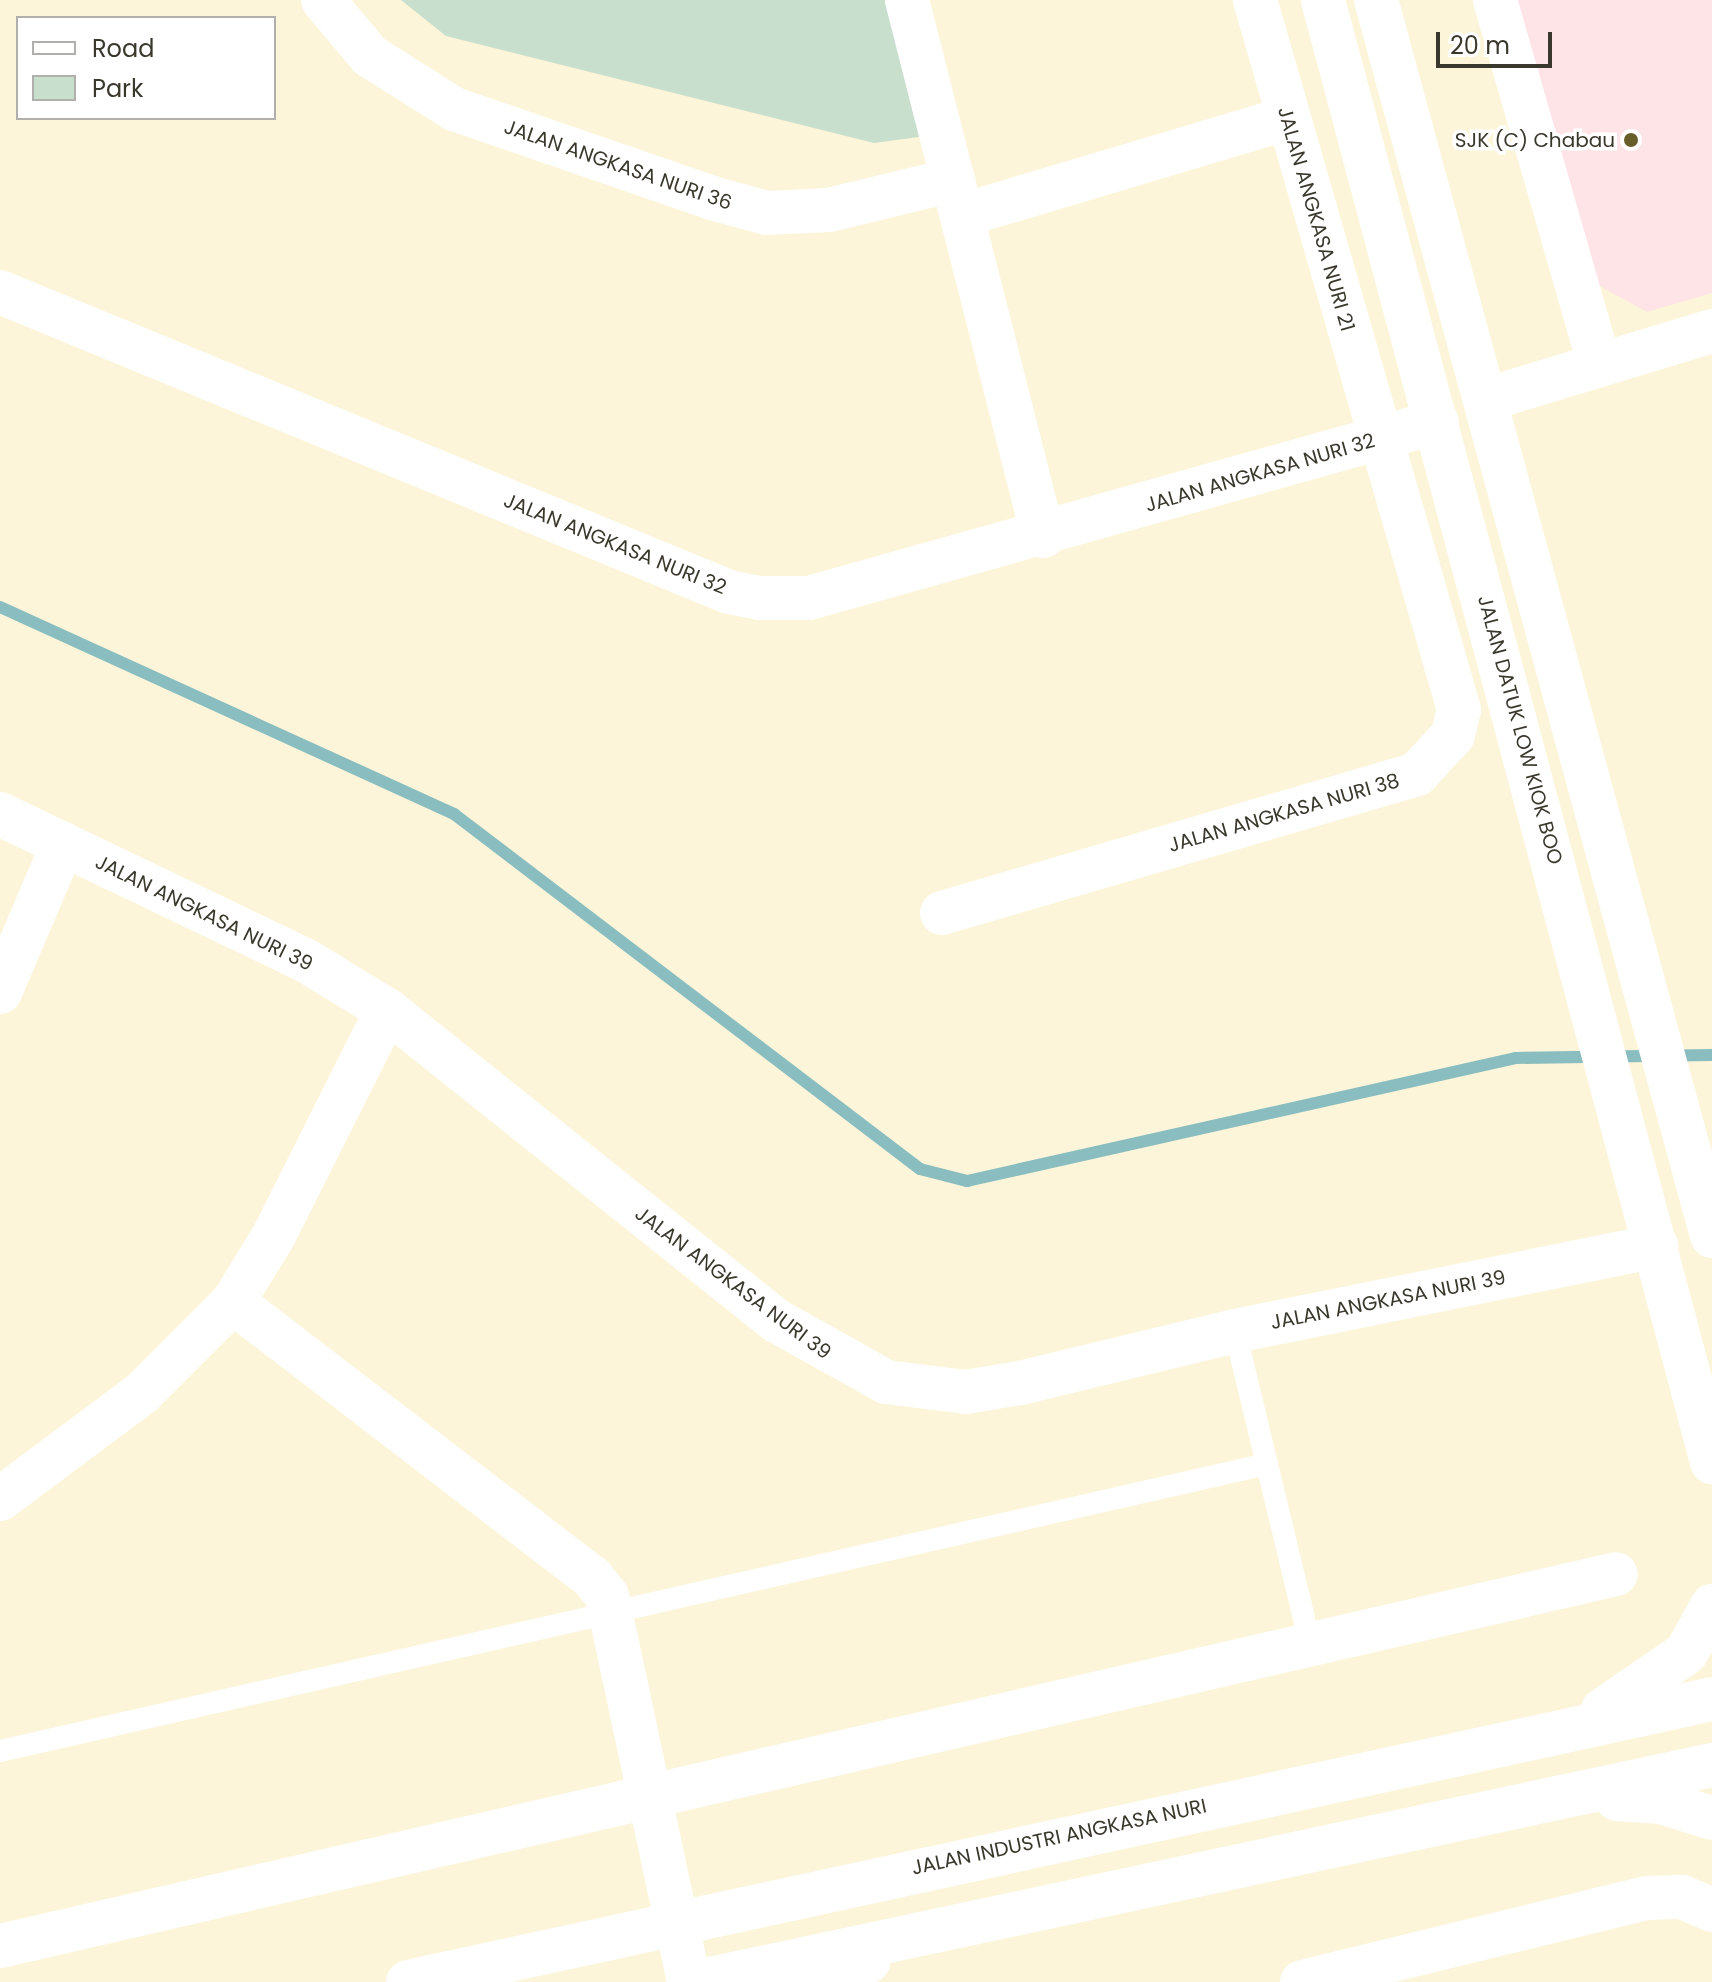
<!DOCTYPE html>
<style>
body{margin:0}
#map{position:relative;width:1712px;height:1982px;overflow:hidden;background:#fcf5d9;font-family:Poppins,sans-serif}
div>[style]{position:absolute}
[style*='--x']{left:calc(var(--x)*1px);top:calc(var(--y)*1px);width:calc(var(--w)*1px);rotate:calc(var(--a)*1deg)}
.education>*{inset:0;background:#fee3e7}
.green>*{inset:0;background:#c8dfcd}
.stream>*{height:12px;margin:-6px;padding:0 6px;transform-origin:6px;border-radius:6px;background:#89bdc0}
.service>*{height:22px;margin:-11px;padding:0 11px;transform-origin:11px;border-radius:11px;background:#fff}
.minor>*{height:44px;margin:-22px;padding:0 22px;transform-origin:22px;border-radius:22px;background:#fff}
.tertiary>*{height:44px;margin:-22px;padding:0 22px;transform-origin:22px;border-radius:22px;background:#fff}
.secondary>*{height:44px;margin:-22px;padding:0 22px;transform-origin:22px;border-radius:22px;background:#fff}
.dots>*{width:22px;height:22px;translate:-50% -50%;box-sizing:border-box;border:4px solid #fff;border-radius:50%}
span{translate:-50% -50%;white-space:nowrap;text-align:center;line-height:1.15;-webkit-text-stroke:7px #fff;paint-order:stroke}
.poi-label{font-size:20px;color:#3a382d}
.right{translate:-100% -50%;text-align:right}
.street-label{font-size:20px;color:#3a382d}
.legend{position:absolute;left:16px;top:16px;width:260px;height:104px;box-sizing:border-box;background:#fff;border:2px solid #b0afab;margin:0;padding:10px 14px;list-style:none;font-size:24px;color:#3a382d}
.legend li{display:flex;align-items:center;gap:16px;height:40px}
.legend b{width:40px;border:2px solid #b0afab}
.scale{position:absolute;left:1436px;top:32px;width:116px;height:36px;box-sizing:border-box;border:4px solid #3a382d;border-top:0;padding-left:10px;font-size:24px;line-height:28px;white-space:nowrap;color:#3a382d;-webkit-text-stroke:6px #fff;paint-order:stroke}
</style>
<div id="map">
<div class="education">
<i style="clip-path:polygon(1509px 0,1712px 0,1712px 293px,1647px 312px,1589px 280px)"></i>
</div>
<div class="green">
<i style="clip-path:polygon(401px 0,894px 0,941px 134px,874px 143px,446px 36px)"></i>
</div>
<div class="stream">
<i style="--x:0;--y:607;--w:499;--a:24.5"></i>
<i style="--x:454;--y:814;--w:586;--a:37.3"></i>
<i style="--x:920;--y:1169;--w:49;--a:14.3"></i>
<i style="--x:967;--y:1181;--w:563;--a:-12.63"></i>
<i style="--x:1516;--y:1058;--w:196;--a:-0.9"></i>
</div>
<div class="service">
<i style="--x:1235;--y:1331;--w:321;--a:76.5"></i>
<i style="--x:0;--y:1751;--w:1299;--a:-12.76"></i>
</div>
<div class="minor">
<i style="--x:323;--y:0;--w:73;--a:50"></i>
<i style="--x:370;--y:56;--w:99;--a:32.2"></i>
<i style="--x:454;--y:109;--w:273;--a:19"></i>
<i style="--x:712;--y:198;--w:57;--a:15.3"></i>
<i style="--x:767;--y:213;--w:62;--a:-2.8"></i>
<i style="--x:829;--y:210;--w:128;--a:-13.6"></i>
<i style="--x:907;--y:0;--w:553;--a:75.76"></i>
<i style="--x:1495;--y:0;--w:380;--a:74"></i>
<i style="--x:963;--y:215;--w:339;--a:-16.6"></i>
<i style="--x:1488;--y:399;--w:234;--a:-16.9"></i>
<i style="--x:0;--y:814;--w:338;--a:25.6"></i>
<i style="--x:305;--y:960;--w:96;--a:31.4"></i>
<i style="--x:387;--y:1010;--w:499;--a:38.6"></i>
<i style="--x:777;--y:1321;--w:125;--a:29.2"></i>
<i style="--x:886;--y:1382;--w:81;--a:7.1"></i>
<i style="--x:966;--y:1392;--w:55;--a:-9.5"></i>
<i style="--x:1020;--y:1383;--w:221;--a:-13.6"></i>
<i style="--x:1235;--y:1331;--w:430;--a:-11.4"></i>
<i style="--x:942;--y:913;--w:495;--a:-16.3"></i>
<i style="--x:1417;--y:774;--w:53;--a:-47.3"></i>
<i style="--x:1453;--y:735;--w:26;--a:-77"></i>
<i style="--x:1459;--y:710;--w:739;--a:-106.03"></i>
<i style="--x:0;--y:992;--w:161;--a:-66.9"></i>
<i style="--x:233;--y:1302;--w:452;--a:37.5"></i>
<i style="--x:592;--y:1577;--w:24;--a:52"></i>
<i style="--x:607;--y:1596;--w:395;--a:78"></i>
<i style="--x:0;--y:1499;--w:177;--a:-36.7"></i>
<i style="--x:142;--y:1393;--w:129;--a:-45"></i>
<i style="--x:233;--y:1302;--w:76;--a:-58.4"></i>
<i style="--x:273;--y:1237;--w:254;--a:-63.3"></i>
<i style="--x:0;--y:1946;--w:1658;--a:-12.96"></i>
<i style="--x:807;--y:1982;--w:65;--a:-18.7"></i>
<i style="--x:1302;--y:1982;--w:355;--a:-13.7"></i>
<i style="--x:1647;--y:1898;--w:35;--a:-2"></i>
<i style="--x:1682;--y:1897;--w:33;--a:23"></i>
</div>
<div class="tertiary">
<i style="--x:0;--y:292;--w:788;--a:22.37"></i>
<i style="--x:729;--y:592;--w:32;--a:11"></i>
<i style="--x:760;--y:598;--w:49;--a:0"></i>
<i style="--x:809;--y:598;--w:652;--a:-15.66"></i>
</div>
<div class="secondary">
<i style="--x:1323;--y:0;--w:1513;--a:75.1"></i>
<i style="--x:1376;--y:0;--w:1281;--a:74.79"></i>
<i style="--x:1603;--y:1710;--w:101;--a:-34.5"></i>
<i style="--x:1686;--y:1653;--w:54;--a:-61"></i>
<i style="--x:1617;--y:1799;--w:44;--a:3.9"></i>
<i style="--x:1661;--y:1802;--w:53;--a:17.4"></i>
<i style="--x:408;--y:1982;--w:1334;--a:-12.24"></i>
<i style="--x:696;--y:1982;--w:1039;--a:-12.06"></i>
</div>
<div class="dots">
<i style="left:1631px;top:140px;background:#675e2b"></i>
</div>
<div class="poi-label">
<span class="right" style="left:1615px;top:140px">SJK (C) Chabau</span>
</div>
<div class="street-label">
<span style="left:618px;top:165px;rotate:19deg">JALAN ANGKASA NURI 36</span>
<span style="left:1316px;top:219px;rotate:74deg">JALAN ANGKASA NURI 21</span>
<span style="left:1260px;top:473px;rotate:-16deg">JALAN ANGKASA NURI 32</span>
<span style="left:615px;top:544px;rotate:22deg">JALAN ANGKASA NURI 32</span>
<span style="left:1520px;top:730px;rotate:75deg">JALAN DATUK LOW KIOK BOO</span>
<span style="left:1284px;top:813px;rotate:-16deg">JALAN ANGKASA NURI 38</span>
<span style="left:204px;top:913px;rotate:26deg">JALAN ANGKASA NURI 39</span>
<span style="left:733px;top:1283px;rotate:37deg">JALAN ANGKASA NURI 39</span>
<span style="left:1388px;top:1300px;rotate:-11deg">JALAN ANGKASA NURI 39</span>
<span style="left:1059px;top:1837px;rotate:-12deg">JALAN INDUSTRI ANGKASA NURI</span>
</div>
<ul class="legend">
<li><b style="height:10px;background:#fff"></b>Road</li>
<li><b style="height:22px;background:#c8dfcd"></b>Park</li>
</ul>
<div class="scale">20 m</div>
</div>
